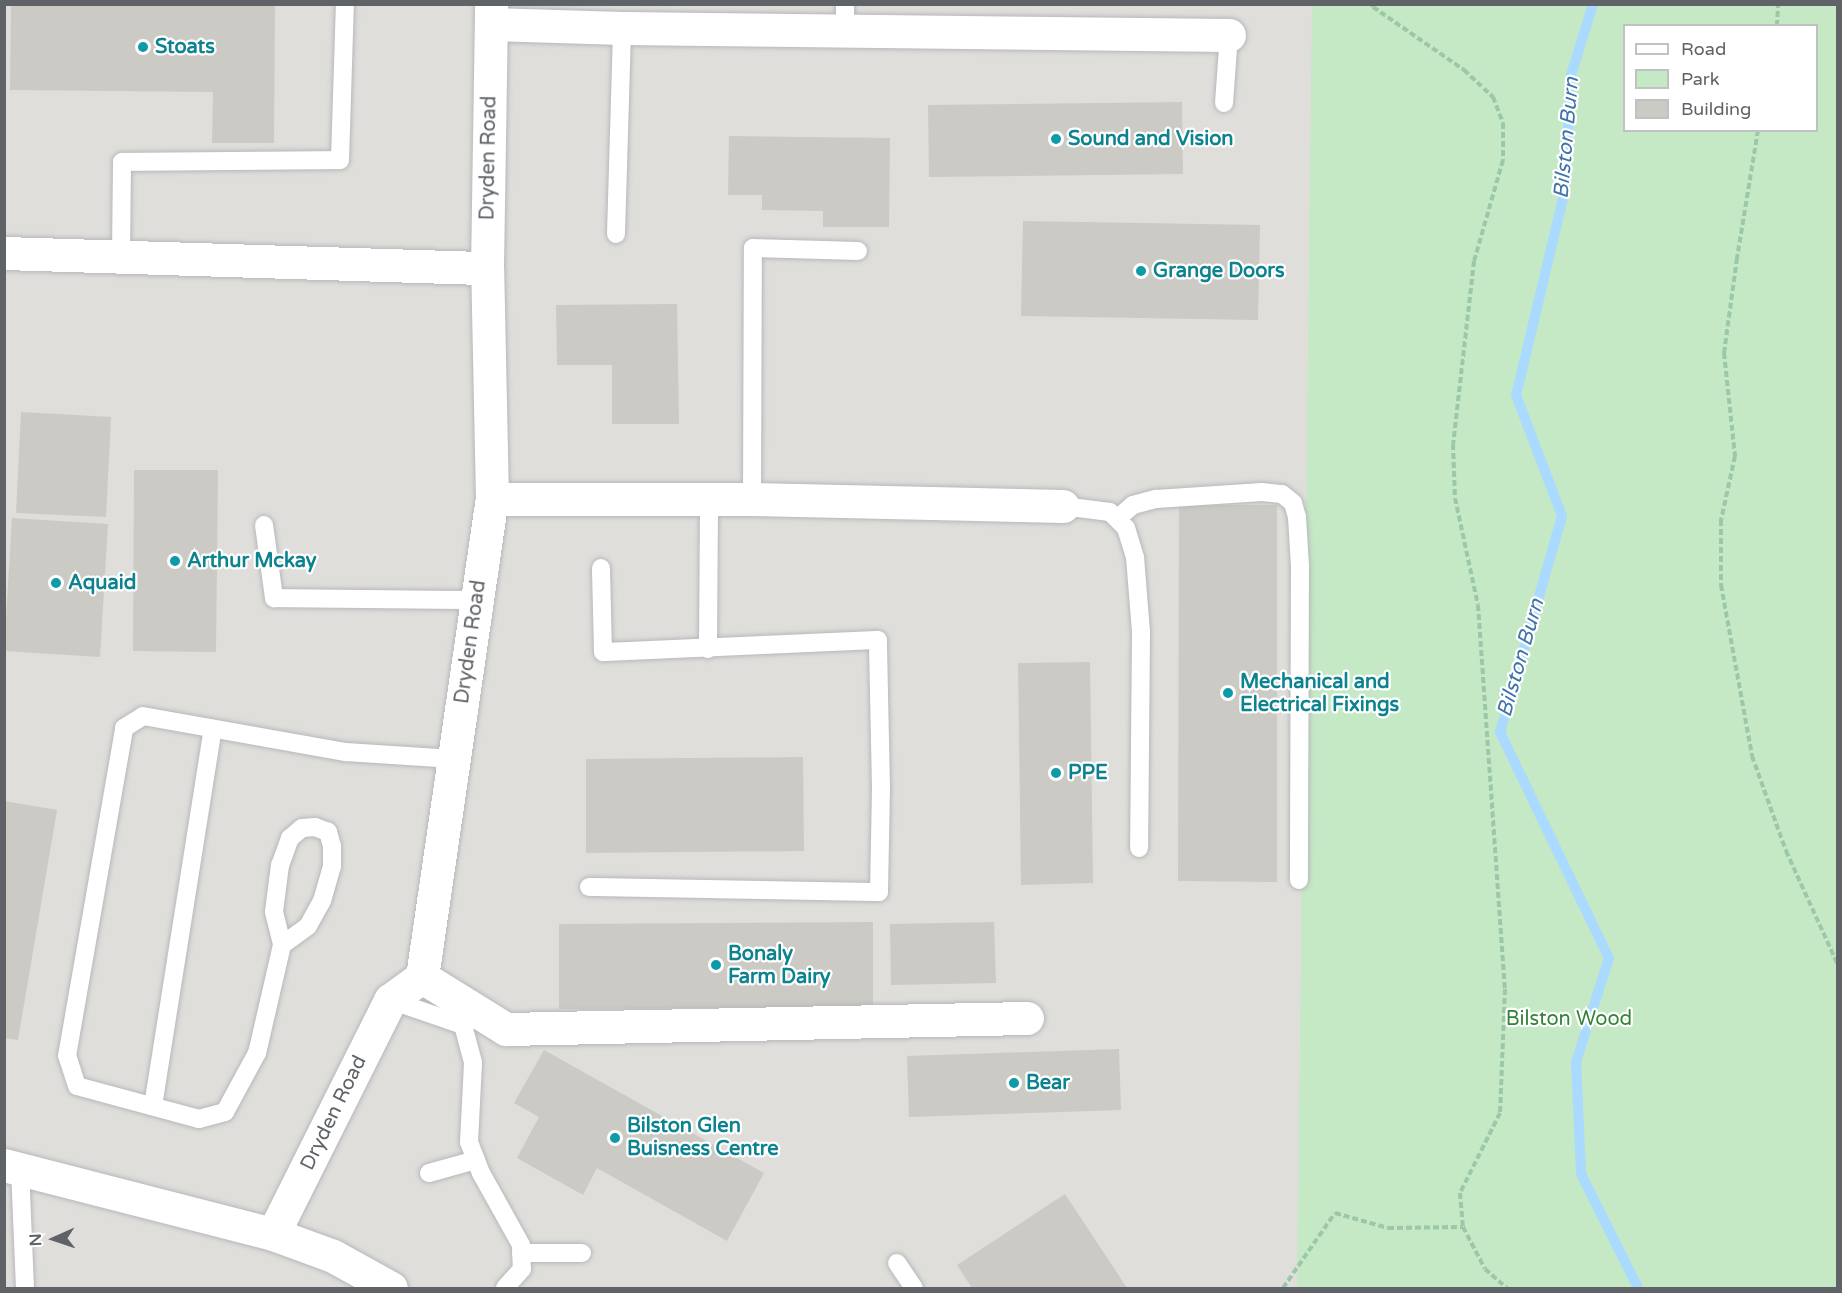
<!DOCTYPE html>
<style>
body{margin:0}
#map{position:relative;width:1842px;height:1293px;overflow:hidden;background:#f1efe8;font-family:"Varela Round",sans-serif}
div>[style]{position:absolute}
[style*='--x']{left:calc(var(--x)*1px);top:calc(var(--y)*1px);width:calc(var(--w)*1px);rotate:calc(var(--a)*1deg)}
.industrial>*{inset:0;background:#e0deda}
.green>*{inset:0;background:#c5e8c5}
.stream>*{height:10px;margin:-5px;padding:0 5px;transform-origin:5px;border-radius:5px;background:#aadaff}
.building>*{inset:0;background:#cccac5}
.path>*{height:4px;margin-top:-2px;transform-origin:0;background:repeating-linear-gradient(90deg,#9cc7a9 0 6px,transparent 0 9px)}
.roads{filter:drop-shadow(0 0 2px #b5b8bc) drop-shadow(0 0 2px #b5b8bc)}
.lane>*{height:18px;margin:-9px;padding:0 9px;transform-origin:9px;border-radius:9px;background:#fff}
.street>*{height:33px;margin:-16.5px;padding:0 16.5px;transform-origin:16.5px;border-radius:16.5px;background:#fff}
.dots>*{width:16px;height:16px;translate:-50% -50%;box-sizing:border-box;border:3px solid #fff;border-radius:50%}
span{translate:-50% -50%;white-space:nowrap;text-align:center;line-height:1.15;-webkit-text-stroke:4.5px #fff;paint-order:stroke}
.culture-label{font-size:20px;color:#0d838f;font-weight:700}
.left{translate:0 -50%;text-align:left}
.street-label{font-size:20px;color:#5f6368}
.park-label{font-size:20px;color:#348238}
.water-label{font-size:21px;color:#4174aa;font-style:italic}
.frame{position:absolute;inset:0;border:6px solid #5f6368;pointer-events:none}
.legend{position:absolute;left:1623px;top:24px;width:195px;height:108px;box-sizing:border-box;background:#fff;border:2px solid #bfc1c3;margin:0;padding:8px 10px;list-style:none;font-size:18px;color:#5f6368}
.legend li{display:flex;align-items:center;gap:12px;height:30px}
.legend b{width:30px;border:2px solid #bfc1c3}
.north{position:absolute;left:24px;top:1209px;width:60px;height:60px;-webkit-text-stroke:4px #fff;paint-order:stroke;rotate:267deg;font-size:16px;font-weight:700;line-height:24px;text-align:center;color:#5f6368}
.north::after{content:'';display:block;margin:auto;width:21px;height:27px;background:#5f6368;clip-path:polygon(50% 0,100% 100%,50% 72%,0 100%)}
</style>
<div id="map">
<div class="industrial">
<i style="clip-path:polygon(5px 5px,1318px 5px,1318px 1288px,5px 1288px)"></i>
</div>
<div class="green">
<i style="clip-path:polygon(evenodd,1312px 5px,1837px 5px,1837px 1288px,1297px 1288px,1312px 5px,1624px 26px,1816px 26px,1816px 130px,1624px 130px,1624px 26px)"></i>
</div>
<div class="stream">
<i style="--x:1593;--y:4;--w:74;--a:107.2"></i>
<i style="--x:1571;--y:75;--w:115;--a:93"></i>
<i style="--x:1565;--y:190;--w:211;--a:103.4"></i>
<i style="--x:1516;--y:395;--w:129;--a:69.2"></i>
<i style="--x:1562;--y:516;--w:225;--a:106"></i>
<i style="--x:1500;--y:732;--w:251;--a:64.3"></i>
<i style="--x:1609;--y:958;--w:109;--a:107.6"></i>
<i style="--x:1576;--y:1062;--w:112;--a:87.4"></i>
<i style="--x:1581;--y:1174;--w:127;--a:63.4"></i>
</div>
<div class="building">
<i style="clip-path:polygon(11px 4px,275px 4px,274px 143px,212px 143px,213px 92px,10px 90px)"></i>
<i style="clip-path:polygon(1182px 102px,1183px 174px,929px 177px,928px 105px)"></i>
<i style="clip-path:polygon(729px 136px,890px 138px,889px 227px,823px 227px,823px 211px,762px 210px,762px 195px,728px 195px)"></i>
<i style="clip-path:polygon(1023px 221px,1260px 225px,1258px 320px,1021px 316px)"></i>
<i style="clip-path:polygon(677px 304px,679px 424px,612px 424px,612px 365px,557px 365px,556px 305px)"></i>
<i style="clip-path:polygon(21px 412px,111px 417px,106px 517px,16px 513px)"></i>
<i style="clip-path:polygon(134px 470px,218px 470px,216px 652px,133px 651px)"></i>
<i style="clip-path:polygon(1179px 505px,1277px 505px,1277px 882px,1178px 881px)"></i>
<i style="clip-path:polygon(12px 518px,108px 524px,100px 657px,4px 651px)"></i>
<i style="clip-path:polygon(1090px 662px,1093px 883px,1021px 885px,1018px 663px)"></i>
<i style="clip-path:polygon(803px 757px,804px 851px,586px 853px,586px 759px)"></i>
<i style="clip-path:polygon(4px 801px,57px 810px,18px 1040px,4px 1038px)"></i>
<i style="clip-path:polygon(873px 922px,873px 1007px,559px 1009px,559px 924px)"></i>
<i style="clip-path:polygon(994px 922px,996px 983px,891px 985px,890px 924px)"></i>
<i style="clip-path:polygon(1119px 1049px,1121px 1110px,909px 1117px,907px 1056px)"></i>
<i style="clip-path:polygon(544px 1050px,764px 1173px,727px 1241px,597px 1168px,583px 1195px,517px 1158px,539px 1117px,514px 1103px)"></i>
<i style="clip-path:polygon(1065px 1194px,1127px 1288px,972px 1288px,957px 1265px)"></i>
</div>
<div class="path">
<i style="--x:1372;--y:4;--w:3;--a:72"></i>
<i style="--x:1373;--y:7;--w:111;--a:34.7"></i>
<i style="--x:1464;--y:70;--w:40;--a:43"></i>
<i style="--x:1493;--y:97;--w:28;--a:69"></i>
<i style="--x:1503;--y:123;--w:37;--a:90"></i>
<i style="--x:1503;--y:160;--w:105;--a:106"></i>
<i style="--x:1474;--y:261;--w:184;--a:96.5"></i>
<i style="--x:1453;--y:444;--w:54;--a:87.9"></i>
<i style="--x:1455;--y:498;--w:109;--a:77.9"></i>
<i style="--x:1478;--y:605;--w:385;--a:86"></i>
<i style="--x:1505;--y:989;--w:124;--a:92.3"></i>
<i style="--x:1500;--y:1113;--w:89;--a:116.6"></i>
<i style="--x:1460;--y:1193;--w:34;--a:85"></i>
<i style="--x:1463;--y:1227;--w:47;--a:62.4"></i>
<i style="--x:1485;--y:1269;--w:29;--a:41"></i>
<i style="--x:1777;--y:26;--w:22;--a:-87"></i>
<i style="--x:1758;--y:130;--w:130;--a:99.3"></i>
<i style="--x:1737;--y:258;--w:96;--a:97.8"></i>
<i style="--x:1724;--y:353;--w:104;--a:83.9"></i>
<i style="--x:1735;--y:456;--w:66;--a:102.3"></i>
<i style="--x:1721;--y:520;--w:65;--a:90"></i>
<i style="--x:1721;--y:585;--w:174;--a:79.7"></i>
<i style="--x:1752;--y:756;--w:101;--a:70.3"></i>
<i style="--x:1786;--y:851;--w:125;--a:65.5"></i>
<i style="--x:1283;--y:1288;--w:91;--a:-55.3"></i>
<i style="--x:1335;--y:1213;--w:55;--a:15.8"></i>
<i style="--x:1388;--y:1228;--w:75;--a:-0.8"></i>
</div>
<div class="roads">
<div class="lane">
<i style="--x:845;--y:4;--w:27;--a:90"></i>
<i style="--x:1224;--y:103;--w:68;--a:-85.8"></i>
<i style="--x:616;--y:234;--w:206;--a:-88.3"></i>
<i style="--x:121;--y:257;--w:95;--a:-89.4"></i>
<i style="--x:122;--y:162;--w:218;--a:-0.5"></i>
<i style="--x:340;--y:160;--w:156;--a:-88.2"></i>
<i style="--x:752;--y:499;--w:251;--a:-89.8"></i>
<i style="--x:753;--y:248;--w:105;--a:1.6"></i>
<i style="--x:1063;--y:506;--w:47;--a:7.3"></i>
<i style="--x:1110;--y:512;--w:23;--a:45"></i>
<i style="--x:1126;--y:528;--w:30;--a:73"></i>
<i style="--x:1135;--y:557;--w:74;--a:85.4"></i>
<i style="--x:1141;--y:631;--w:217;--a:90.5"></i>
<i style="--x:1118;--y:518;--w:20;--a:-41"></i>
<i style="--x:1133;--y:505;--w:24;--a:-15"></i>
<i style="--x:1156;--y:499;--w:106;--a:-3.8"></i>
<i style="--x:1262;--y:492;--w:20;--a:6"></i>
<i style="--x:1282;--y:494;--w:14;--a:39"></i>
<i style="--x:1293;--y:503;--w:15;--a:74"></i>
<i style="--x:1297;--y:517;--w:49;--a:86.5"></i>
<i style="--x:1300;--y:566;--w:314;--a:90.2"></i>
<i style="--x:264;--y:525;--w:74;--a:82.2"></i>
<i style="--x:274;--y:598;--w:203;--a:0.6"></i>
<i style="--x:708;--y:649;--w:151;--a:-89.6"></i>
<i style="--x:589;--y:887;--w:290;--a:1"></i>
<i style="--x:879;--y:892;--w:103;--a:-88.9"></i>
<i style="--x:881;--y:789;--w:149;--a:-91.2"></i>
<i style="--x:878;--y:640;--w:275;--a:177.5"></i>
<i style="--x:603;--y:652;--w:84;--a:-91.4"></i>
<i style="--x:282;--y:945;--w:32;--a:-36"></i>
<i style="--x:308;--y:926;--w:29;--a:-61"></i>
<i style="--x:322;--y:901;--w:35;--a:-74"></i>
<i style="--x:332;--y:867;--w:21;--a:-90"></i>
<i style="--x:332;--y:846;--w:15;--a:-106"></i>
<i style="--x:328;--y:832;--w:14;--a:-159"></i>
<i style="--x:315;--y:827;--w:13;--a:176"></i>
<i style="--x:302;--y:828;--w:16;--a:140"></i>
<i style="--x:290;--y:838;--w:29;--a:110"></i>
<i style="--x:280;--y:865;--w:47;--a:97.3"></i>
<i style="--x:274;--y:912;--w:34;--a:76"></i>
<i style="--x:282;--y:945;--w:111;--a:103"></i>
<i style="--x:257;--y:1053;--w:67;--a:118.5"></i>
<i style="--x:225;--y:1112;--w:27;--a:165"></i>
<i style="--x:199;--y:1119;--w:126;--a:-164.9"></i>
<i style="--x:77;--y:1086;--w:32;--a:-108"></i>
<i style="--x:67;--y:1056;--w:333;--a:-80.1"></i>
<i style="--x:124;--y:728;--w:22;--a:-32"></i>
<i style="--x:143;--y:716;--w:206;--a:10.1"></i>
<i style="--x:346;--y:752;--w:108;--a:3.7"></i>
<i style="--x:390;--y:1000;--w:77;--a:18.9"></i>
<i style="--x:463;--y:1025;--w:39;--a:75"></i>
<i style="--x:473;--y:1063;--w:79;--a:92.9"></i>
<i style="--x:469;--y:1142;--w:33;--a:69"></i>
<i style="--x:481;--y:1173;--w:82;--a:60.9"></i>
<i style="--x:521;--y:1245;--w:24;--a:88"></i>
<i style="--x:522;--y:1269;--w:25;--a:132"></i>
<i style="--x:153;--y:1106;--w:382;--a:-81"></i>
<i style="--x:20;--y:1169;--w:119;--a:87.6"></i>
<i style="--x:429;--y:1173;--w:49;--a:-15.5"></i>
<i style="--x:521;--y:1253;--w:61;--a:0"></i>
<i style="--x:897;--y:1263;--w:30;--a:56"></i>
</div>
<div class="street">
<i style="--x:491;--y:24;--w:131;--a:1.7"></i>
<i style="--x:622;--y:28;--w:607;--a:0.66"></i>
<i style="--x:4;--y:253;--w:483;--a:1.8"></i>
<i style="--x:492;--y:499;--w:260;--a:0"></i>
<i style="--x:752;--y:499;--w:311;--a:1.3"></i>
<i style="--x:422;--y:977;--w:99;--a:31.8"></i>
<i style="--x:506;--y:1029;--w:521;--a:-1.21"></i>
<i style="--x:4;--y:1165;--w:278;--a:14.4"></i>
<i style="--x:273;--y:1234;--w:64;--a:20.1"></i>
<i style="--x:333;--y:1256;--w:66;--a:28.9"></i>
<i style="--x:273;--y:1234;--w:262;--a:-63.4"></i>
<i style="--x:390;--y:1000;--w:39;--a:-36"></i>
<i style="--x:422;--y:977;--w:483;--a:-81.7"></i>
<i style="--x:492;--y:499;--w:231;--a:-91.2"></i>
<i style="--x:487;--y:268;--w:264;--a:-89.1"></i>
</div>
</div>
<div class="dots">
<i style="left:143px;top:47px;background:#0f9aa8"></i>
<i style="left:1056px;top:139px;background:#0f9aa8"></i>
<i style="left:1141px;top:271px;background:#0f9aa8"></i>
<i style="left:175px;top:561px;background:#0f9aa8"></i>
<i style="left:56px;top:583px;background:#0f9aa8"></i>
<i style="left:1228px;top:693px;background:#0f9aa8"></i>
<i style="left:1056px;top:773px;background:#0f9aa8"></i>
<i style="left:716px;top:965px;background:#0f9aa8"></i>
<i style="left:1014px;top:1083px;background:#0f9aa8"></i>
<i style="left:615px;top:1138px;background:#0f9aa8"></i>
</div>
<div class="culture-label">
<span class="left" style="left:155px;top:47px">Stoats</span>
<span class="left" style="left:1068px;top:139px">Sound and Vision</span>
<span class="left" style="left:1153px;top:271px">Grange Doors</span>
<span class="left" style="left:187px;top:561px">Arthur Mckay</span>
<span class="left" style="left:68px;top:583px">Aquaid</span>
<span class="left" style="left:1240px;top:694px">Mechanical and<br>Electrical Fixings</span>
<span class="left" style="left:1068px;top:773px">PPE</span>
<span class="left" style="left:728px;top:966px">Bonaly<br>Farm Dairy</span>
<span class="left" style="left:1026px;top:1083px">Bear</span>
<span class="left" style="left:627px;top:1138px">Bilston Glen<br>Buisness Centre</span>
</div>
<div class="street-label">
<span style="left:489px;top:158px;rotate:-89deg">Dryden Road</span>
<span style="left:471px;top:642px;rotate:-82deg">Dryden Road</span>
<span style="left:334px;top:1113px;rotate:-64deg">Dryden Road</span>
</div>
<div class="park-label">
<span style="left:1569px;top:1019px">Bilston Wood</span>
</div>
<div class="water-label">
<span style="left:1567px;top:138px;rotate:-85deg">Bilston Burn</span>
<span style="left:1521px;top:658px;rotate:-74deg">Bilston Burn</span>
</div>
<div class="frame"></div>
<ul class="legend">
<li><b style="height:8px;background:#fff"></b>Road</li>
<li><b style="height:16px;background:#c5e8c5"></b>Park</li>
<li><b style="height:16px;background:#cccac5"></b>Building</li>
</ul>
<div class="north">N</div>
</div>
